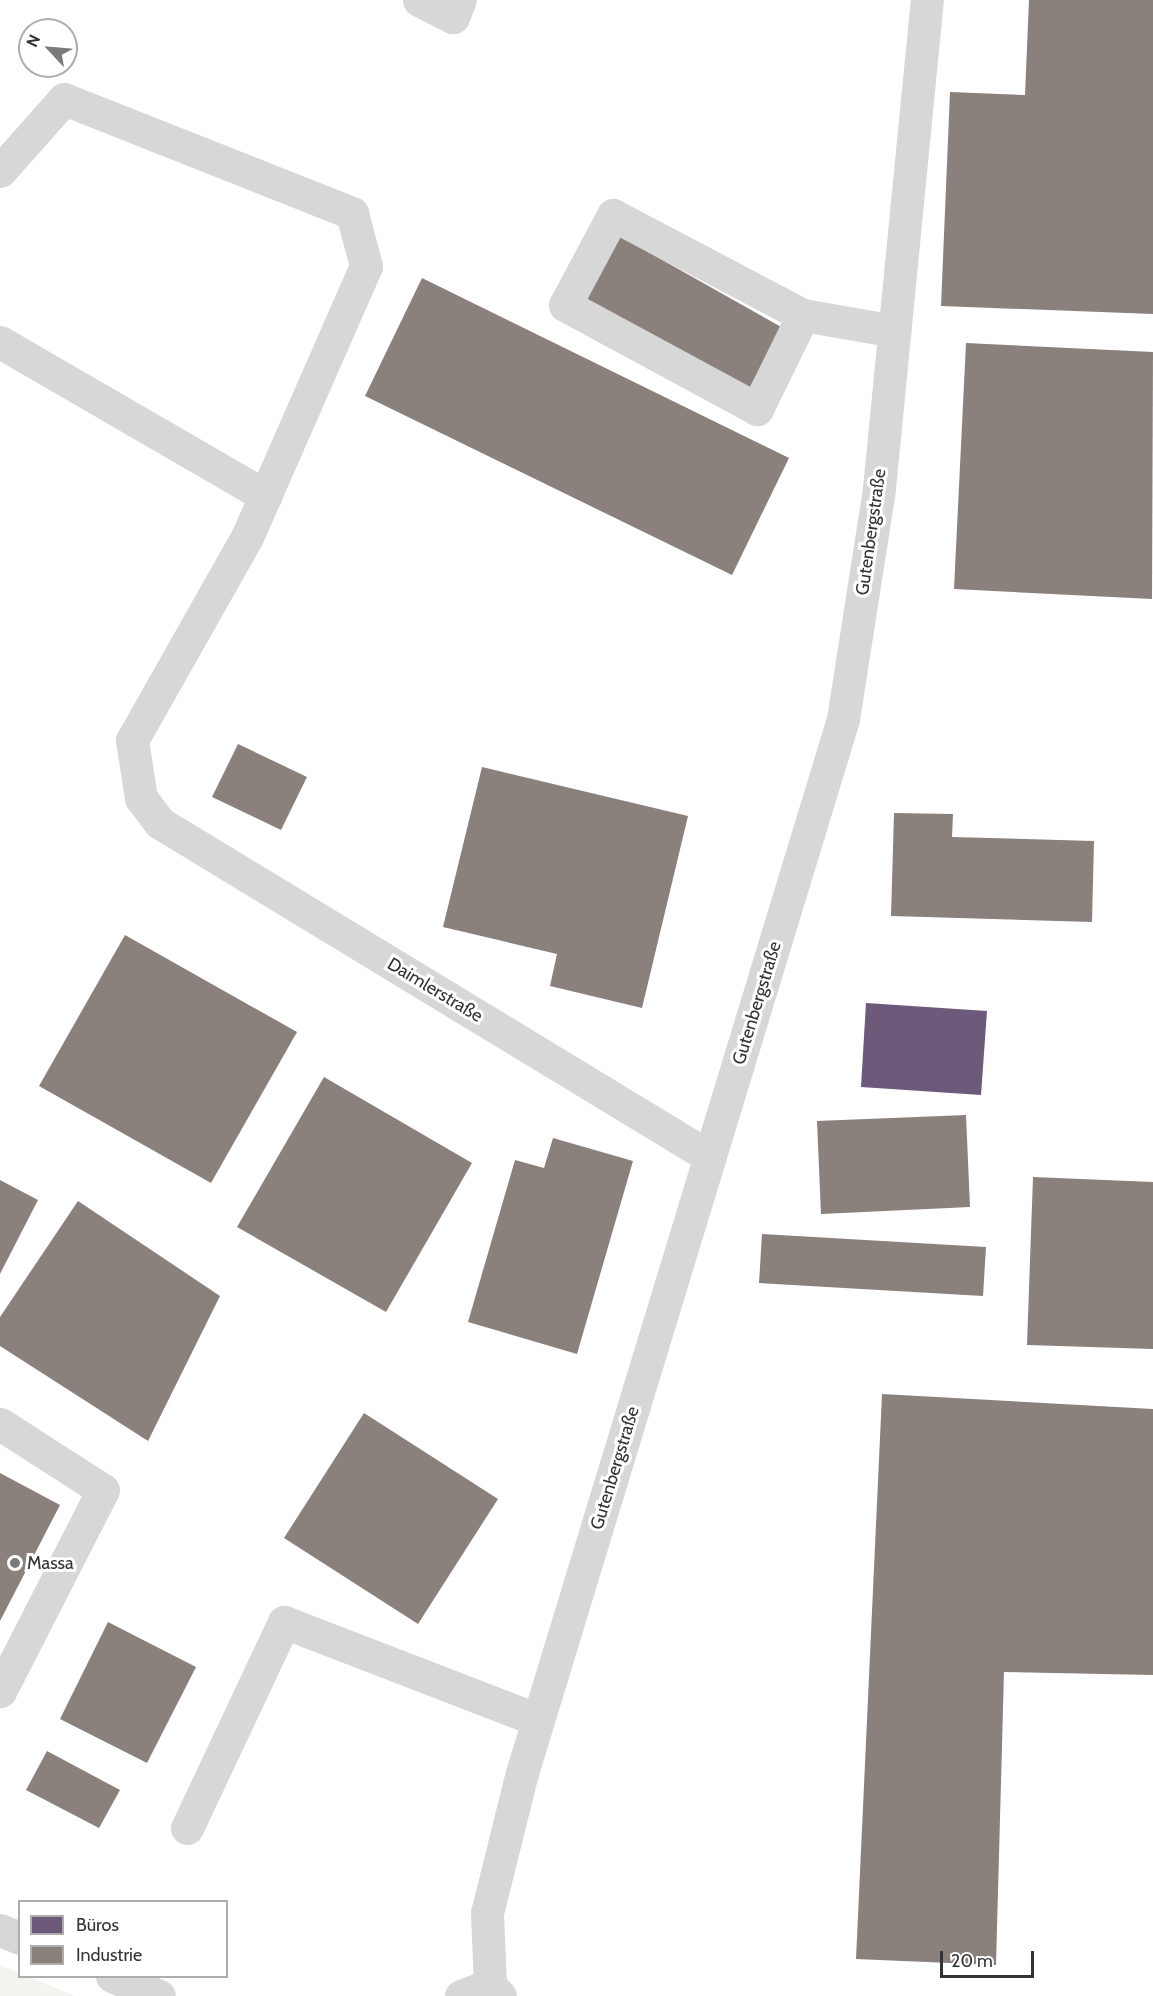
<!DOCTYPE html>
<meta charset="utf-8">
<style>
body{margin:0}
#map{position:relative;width:1153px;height:1996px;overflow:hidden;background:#fff;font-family:Cabin,sans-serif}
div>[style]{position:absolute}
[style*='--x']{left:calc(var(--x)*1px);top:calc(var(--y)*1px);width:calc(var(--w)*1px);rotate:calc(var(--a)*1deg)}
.green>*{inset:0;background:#f1f5ed}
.offices>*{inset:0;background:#6d597a}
.industry>*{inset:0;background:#8a817c}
.minor>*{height:33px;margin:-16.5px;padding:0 16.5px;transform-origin:16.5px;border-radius:16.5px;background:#d7d7d7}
.dots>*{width:16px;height:16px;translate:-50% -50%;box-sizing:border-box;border:3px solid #fff;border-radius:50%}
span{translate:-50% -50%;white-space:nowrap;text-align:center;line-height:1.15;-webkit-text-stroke:6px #fff;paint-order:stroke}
.street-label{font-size:18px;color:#333}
.poi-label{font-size:18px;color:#333}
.left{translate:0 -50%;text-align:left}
.legend{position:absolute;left:18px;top:1900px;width:210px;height:78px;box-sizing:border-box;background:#fff;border:2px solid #adadad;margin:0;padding:8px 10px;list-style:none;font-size:18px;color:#333}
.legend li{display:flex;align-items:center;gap:12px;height:30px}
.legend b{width:30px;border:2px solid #adadad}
.north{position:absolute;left:18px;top:18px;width:60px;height:60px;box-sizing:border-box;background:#fff;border:2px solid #adadad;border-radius:50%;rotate:296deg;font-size:16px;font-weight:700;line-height:24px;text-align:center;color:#333}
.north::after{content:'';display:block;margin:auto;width:21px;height:27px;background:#7a7a7a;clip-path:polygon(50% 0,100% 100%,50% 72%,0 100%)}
.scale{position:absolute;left:940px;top:1951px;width:94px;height:27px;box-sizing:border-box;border:3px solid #333;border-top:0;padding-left:8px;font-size:18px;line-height:21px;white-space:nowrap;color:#333;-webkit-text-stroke:4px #fff;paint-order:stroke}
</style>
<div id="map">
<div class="green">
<i style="clip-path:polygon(0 1965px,19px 1973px,20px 1976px,29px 1977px,76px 1996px,0 1996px)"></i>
</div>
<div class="offices">
<i style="clip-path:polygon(866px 1003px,987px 1011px,981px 1095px,861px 1087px)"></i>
</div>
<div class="industry">
<i style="clip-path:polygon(1029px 0,1153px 0,1153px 314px,941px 306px,950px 92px,1025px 95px)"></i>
<i style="clip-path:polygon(618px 235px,783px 328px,746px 394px,581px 301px)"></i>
<i style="clip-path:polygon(422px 278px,789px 458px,732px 575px,365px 396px)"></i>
<i style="clip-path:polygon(966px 343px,1153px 352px,1152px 599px,954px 589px)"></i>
<i style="clip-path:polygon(238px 744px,307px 777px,281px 830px,212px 797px)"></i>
<i style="clip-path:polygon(482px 767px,688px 816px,642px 1008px,550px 986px,557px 954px,443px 927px)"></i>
<i style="clip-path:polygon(894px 813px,953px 814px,952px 837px,1094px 841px,1092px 922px,891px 916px)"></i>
<i style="clip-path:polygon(125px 935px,297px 1032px,211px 1183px,39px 1086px)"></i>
<i style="clip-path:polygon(324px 1077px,472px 1163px,386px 1312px,237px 1227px)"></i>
<i style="clip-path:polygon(966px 1115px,970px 1207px,821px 1214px,817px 1121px)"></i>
<i style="clip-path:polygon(553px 1138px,633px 1161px,577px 1354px,468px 1322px,515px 1160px,544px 1168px)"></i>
<i style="clip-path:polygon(1033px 1177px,1153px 1182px,1153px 1349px,1027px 1345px)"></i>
<i style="clip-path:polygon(0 1180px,38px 1200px,0 1274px)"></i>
<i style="clip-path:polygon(78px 1201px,220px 1296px,148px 1441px,0 1346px,0 1317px)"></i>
<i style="clip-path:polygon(762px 1234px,986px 1247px,983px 1296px,759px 1283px)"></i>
<i style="clip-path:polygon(882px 1394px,1153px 1409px,1153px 1675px,1004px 1672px,996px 1965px,856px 1959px)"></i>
<i style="clip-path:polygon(364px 1413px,498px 1499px,418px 1624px,284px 1538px)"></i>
<i style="clip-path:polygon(0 1473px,60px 1505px,0 1621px)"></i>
<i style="clip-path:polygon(108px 1622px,196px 1667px,147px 1763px,60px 1719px)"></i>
<i style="clip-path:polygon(47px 1751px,120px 1790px,99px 1828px,26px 1790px)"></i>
</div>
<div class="minor">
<i style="--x:419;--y:0;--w:38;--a:27"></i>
<i style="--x:453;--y:17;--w:18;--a:-68"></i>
<i style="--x:0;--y:171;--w:96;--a:-48.4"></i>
<i style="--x:64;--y:99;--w:310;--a:21.6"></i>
<i style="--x:352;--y:213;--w:55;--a:75.2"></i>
<i style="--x:366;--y:266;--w:296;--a:113.7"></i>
<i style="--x:247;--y:537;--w:233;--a:119.5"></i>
<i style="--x:132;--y:740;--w:59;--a:81.2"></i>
<i style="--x:141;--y:798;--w:31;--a:53"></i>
<i style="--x:160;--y:823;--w:643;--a:31.27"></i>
<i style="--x:803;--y:315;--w:105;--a:116.1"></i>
<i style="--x:757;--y:409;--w:218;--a:-151.6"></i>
<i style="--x:565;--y:305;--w:102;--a:-61.9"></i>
<i style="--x:613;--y:215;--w:215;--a:27.8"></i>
<i style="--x:803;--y:315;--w:93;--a:9.9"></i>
<i style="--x:0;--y:342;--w:307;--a:30.1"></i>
<i style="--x:0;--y:1424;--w:122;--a:32.7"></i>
<i style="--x:103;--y:1490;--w:226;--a:117.1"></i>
<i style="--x:187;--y:1828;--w:228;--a:-64.8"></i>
<i style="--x:284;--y:1622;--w:272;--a:21.1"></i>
<i style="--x:0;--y:1930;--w:22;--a:22"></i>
<i style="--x:112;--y:1976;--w:51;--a:23.1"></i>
<i style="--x:490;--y:1985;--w:72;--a:-92.4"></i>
<i style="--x:487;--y:1913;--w:144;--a:-76"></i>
<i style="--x:522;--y:1773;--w:1102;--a:-73.06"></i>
<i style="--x:843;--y:719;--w:234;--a:-81.1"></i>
<i style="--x:879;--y:488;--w:490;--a:-84.4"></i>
<i style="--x:461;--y:1996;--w:31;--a:-21"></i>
<i style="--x:490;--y:1985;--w:15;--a:48"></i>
</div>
<div class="dots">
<i style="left:15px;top:1563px;background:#7a7a7a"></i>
</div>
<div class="street-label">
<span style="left:871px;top:532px;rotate:-82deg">Gutenbergstraße</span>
<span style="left:435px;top:990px;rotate:31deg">Daimlerstraße</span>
<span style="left:757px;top:1003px;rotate:-73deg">Gutenbergstraße</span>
<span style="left:615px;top:1468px;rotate:-73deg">Gutenbergstraße</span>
</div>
<div class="poi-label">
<span class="left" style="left:27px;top:1563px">Massa</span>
</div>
<ul class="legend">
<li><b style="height:16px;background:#6d597a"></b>Büros</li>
<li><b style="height:16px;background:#8a817c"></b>Industrie</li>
</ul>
<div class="north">N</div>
<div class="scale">20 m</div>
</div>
